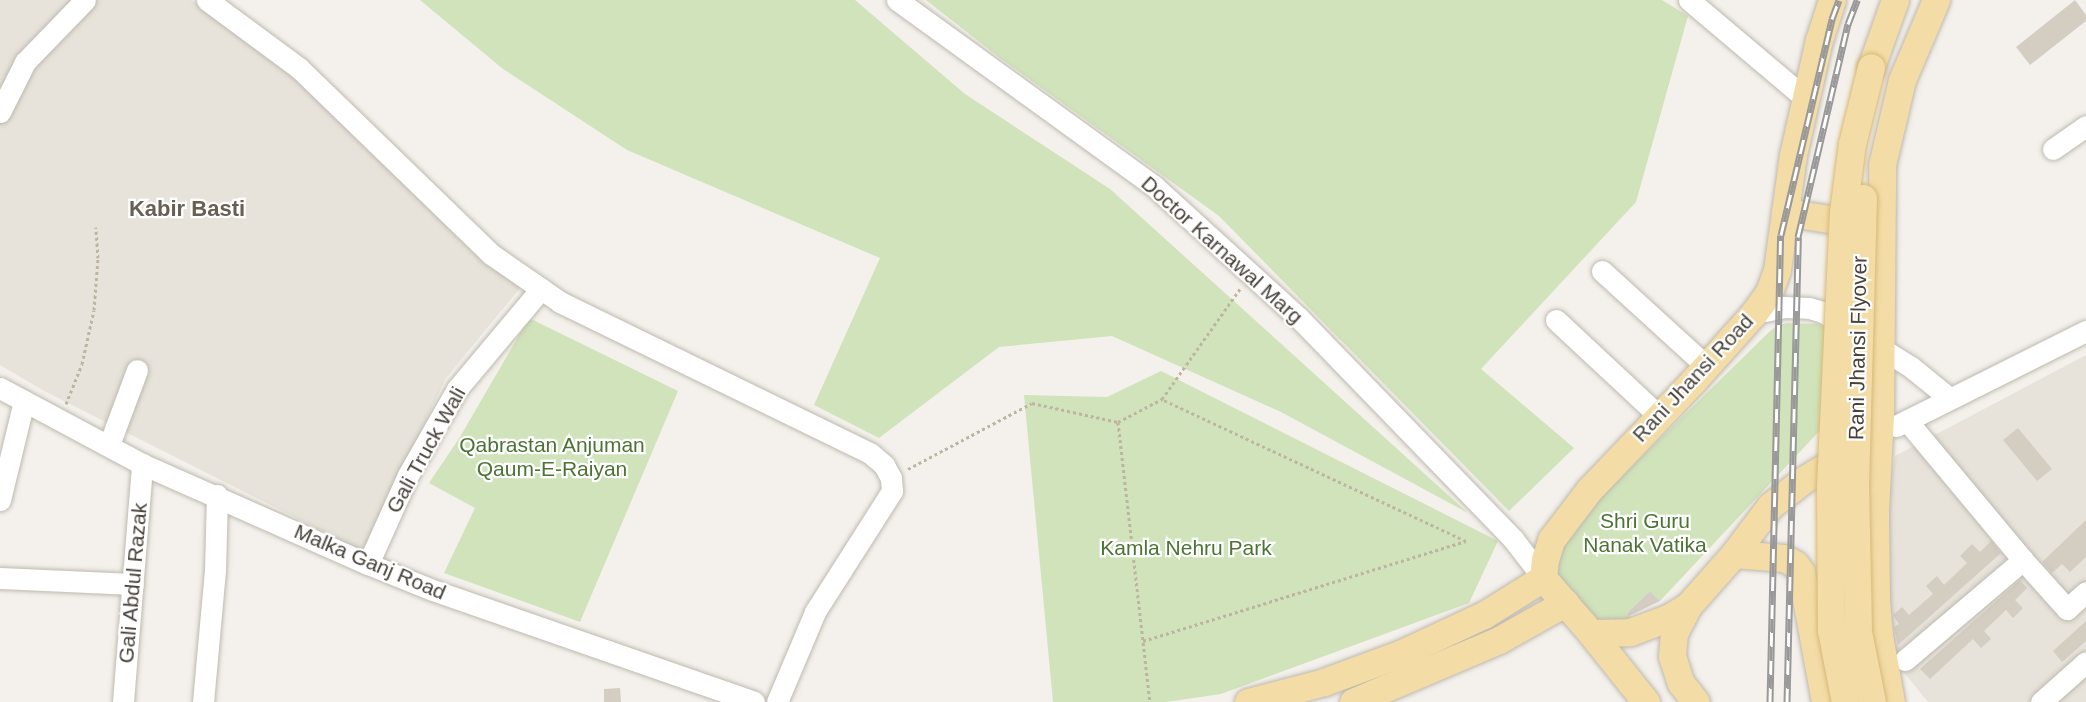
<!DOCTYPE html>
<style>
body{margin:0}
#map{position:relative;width:2086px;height:702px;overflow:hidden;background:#f4f1ec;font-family:Arial,sans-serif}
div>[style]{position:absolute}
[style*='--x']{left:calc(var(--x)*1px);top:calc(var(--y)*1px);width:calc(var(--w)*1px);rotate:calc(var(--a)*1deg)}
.residential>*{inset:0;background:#e7e3da}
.green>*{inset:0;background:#d0e3ba}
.building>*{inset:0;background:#d4cdc2}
.path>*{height:3px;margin-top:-1.5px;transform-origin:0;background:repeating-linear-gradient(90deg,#beb4a2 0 3px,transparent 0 6px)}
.roads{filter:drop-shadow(0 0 2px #beb9af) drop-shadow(0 0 2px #beb9af)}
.minor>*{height:21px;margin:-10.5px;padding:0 10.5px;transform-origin:10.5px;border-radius:10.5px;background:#fff}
.major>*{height:27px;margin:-13.5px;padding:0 13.5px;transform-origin:13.5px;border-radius:13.5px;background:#f3dca6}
.rail>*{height:7px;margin-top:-3.5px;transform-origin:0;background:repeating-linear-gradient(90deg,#fff 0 14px,#999 0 28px);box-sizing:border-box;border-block:2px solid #999}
.bridges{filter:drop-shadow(0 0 2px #d6b977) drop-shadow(0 0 2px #d6b977)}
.major-bridge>*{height:27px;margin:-13.5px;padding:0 13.5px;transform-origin:13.5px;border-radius:13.5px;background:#f3dca6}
span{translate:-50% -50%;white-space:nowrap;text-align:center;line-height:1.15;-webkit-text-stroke:4.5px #fff;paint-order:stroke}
.street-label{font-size:21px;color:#47423a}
.park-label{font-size:21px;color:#4c7334}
.neighbourhood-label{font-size:22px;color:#696053;font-weight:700}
</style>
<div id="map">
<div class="residential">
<i style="clip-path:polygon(0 0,192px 0,278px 60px,381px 163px,521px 287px,446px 378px,364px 552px,44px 391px,0 365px)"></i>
<i style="clip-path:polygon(2086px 355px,2086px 702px,1928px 702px,1883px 647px,1881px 518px,1895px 456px)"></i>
</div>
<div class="green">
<i style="clip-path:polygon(420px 0,855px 0,965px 94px,1110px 189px,1468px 513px,1281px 412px,1112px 336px,999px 347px,879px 438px,814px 405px,880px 258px,627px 150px,503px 69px)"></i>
<i style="clip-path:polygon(926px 0,1662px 0,1688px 16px,1636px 202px,1481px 369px,1574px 448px,1509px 511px,1219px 216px,1000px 58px)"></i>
<i style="clip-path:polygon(529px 318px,678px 391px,580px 622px,444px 573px,475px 508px,429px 483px,460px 437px)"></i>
<i style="clip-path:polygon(1787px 323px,1817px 324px,1835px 331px,1841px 408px,1660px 601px,1650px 591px,1627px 613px,1637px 624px,1618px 625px,1588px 618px,1557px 580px,1554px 556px,1571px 526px,1767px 334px,1776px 326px)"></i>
<i style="clip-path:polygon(1161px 371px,1498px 541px,1469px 603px,1221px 694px,1166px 702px,1053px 702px,1024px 395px,1107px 397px)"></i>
</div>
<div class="building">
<i style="clip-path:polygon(2075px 0,2086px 15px,2086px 21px,2030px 65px,2016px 47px)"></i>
<i style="clip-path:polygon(2018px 428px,2052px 469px,2037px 481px,2003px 440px)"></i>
<i style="clip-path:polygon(2086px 520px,2086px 557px,2070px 572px,2062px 564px,2052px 573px,2042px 562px)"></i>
<i style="clip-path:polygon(1991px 541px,2001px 553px,1898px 645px,1894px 627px,1899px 624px,1893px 615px,1902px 607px,1909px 615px,1933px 594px,1926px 586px,1937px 576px,1944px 585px,1967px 563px,1960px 556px,1972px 544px,1980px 552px)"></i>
<i style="clip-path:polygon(2020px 580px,2027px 588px,2015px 600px,2023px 608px,2013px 618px,2006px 610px,1984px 631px,1991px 639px,1981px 648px,1973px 639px,1930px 679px,1920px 669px)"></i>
<i style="clip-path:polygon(1650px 591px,1660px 601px,1629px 616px,1627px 613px)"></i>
<i style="clip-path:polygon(2086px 621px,2086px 641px,2062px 662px,2053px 651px)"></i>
<i style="clip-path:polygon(620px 688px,621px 702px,604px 702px,604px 689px)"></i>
</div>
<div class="path">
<i style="--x:66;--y:404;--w:43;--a:-68.2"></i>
<i style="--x:82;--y:364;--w:55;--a:-77.5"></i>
<i style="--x:94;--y:310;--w:52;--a:-85.6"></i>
<i style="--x:98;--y:258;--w:31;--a:-94"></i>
<i style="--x:1118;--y:422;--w:282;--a:83.5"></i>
<i style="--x:908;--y:469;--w:140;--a:-28"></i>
<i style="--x:1032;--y:403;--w:88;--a:12.5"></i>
<i style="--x:1118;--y:422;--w:50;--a:-27.6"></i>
<i style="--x:1162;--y:399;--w:135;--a:-54.7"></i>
<i style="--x:1143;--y:641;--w:338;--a:-17.2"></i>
<i style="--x:1466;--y:541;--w:336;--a:-155"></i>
</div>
<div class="roads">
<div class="minor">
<i style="--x:207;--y:0;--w:114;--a:36.5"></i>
<i style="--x:299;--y:68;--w:267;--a:44.1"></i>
<i style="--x:491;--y:254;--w:84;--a:34.8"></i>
<i style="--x:560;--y:302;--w:346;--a:26"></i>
<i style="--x:871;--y:454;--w:17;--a:40"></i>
<i style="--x:884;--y:465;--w:15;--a:62"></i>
<i style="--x:891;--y:478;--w:13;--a:86"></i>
<i style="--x:892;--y:491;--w:143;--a:122.5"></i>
<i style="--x:815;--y:612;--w:98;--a:112.9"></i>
<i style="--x:897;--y:0;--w:317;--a:35.9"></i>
<i style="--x:1154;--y:186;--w:196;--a:42.3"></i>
<i style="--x:1299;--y:318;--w:308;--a:45.9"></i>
<i style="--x:1513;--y:539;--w:49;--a:52.4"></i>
<i style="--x:1689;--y:0;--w:153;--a:40.2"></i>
<i style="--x:0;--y:112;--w:56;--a:-63.4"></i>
<i style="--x:25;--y:62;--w:86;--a:-45.9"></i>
<i style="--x:2053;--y:149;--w:40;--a:-34.9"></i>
<i style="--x:1602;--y:271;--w:141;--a:42.4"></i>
<i style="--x:1754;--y:313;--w:31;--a:-11"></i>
<i style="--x:1784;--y:307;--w:25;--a:2"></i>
<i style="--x:1809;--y:308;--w:15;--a:16"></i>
<i style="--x:1823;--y:312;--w:104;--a:32"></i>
<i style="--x:1911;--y:367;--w:49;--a:39.2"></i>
<i style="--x:1556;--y:320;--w:141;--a:43"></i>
<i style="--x:0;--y:388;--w:161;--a:28.2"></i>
<i style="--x:142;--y:464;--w:247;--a:23.9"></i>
<i style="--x:368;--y:564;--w:67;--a:22"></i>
<i style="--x:430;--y:589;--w:343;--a:19.2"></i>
<i style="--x:1896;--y:426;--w:212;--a:-26.6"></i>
<i style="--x:109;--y:445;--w:80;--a:-69.5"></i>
<i style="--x:0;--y:500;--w:102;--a:-76.4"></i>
<i style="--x:2023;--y:560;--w:66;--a:48.1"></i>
<i style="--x:2067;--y:609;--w:25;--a:-42"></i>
<i style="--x:368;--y:564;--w:98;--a:-65.8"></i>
<i style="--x:408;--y:475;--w:99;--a:-60.3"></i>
<i style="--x:457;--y:389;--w:131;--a:-50"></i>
<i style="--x:0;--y:578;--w:133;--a:2.6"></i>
<i style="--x:1905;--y:660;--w:155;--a:-40.3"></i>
<i style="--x:2023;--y:560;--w:181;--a:-129.8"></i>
<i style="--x:123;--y:702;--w:239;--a:-85.4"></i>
<i style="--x:203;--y:702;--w:132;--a:-84.8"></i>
<i style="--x:215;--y:571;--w:76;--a:-88.5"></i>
<i style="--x:2041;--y:702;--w:60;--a:-41.6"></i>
</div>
<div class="major">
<i style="--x:1871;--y:67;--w:71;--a:-70.3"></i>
<i style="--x:1785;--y:212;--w:82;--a:9.1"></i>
<i style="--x:1734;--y:554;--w:50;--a:4.6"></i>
<i style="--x:1784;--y:558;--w:13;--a:29"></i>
<i style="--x:1795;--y:564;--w:10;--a:53"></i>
<i style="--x:1801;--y:572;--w:132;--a:79.5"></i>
<i style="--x:1688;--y:606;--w:30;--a:117"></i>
<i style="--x:1674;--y:633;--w:23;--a:95"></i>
<i style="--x:1672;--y:656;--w:28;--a:72"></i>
<i style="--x:1681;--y:683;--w:24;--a:52"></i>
<i style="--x:1591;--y:633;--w:39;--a:-1"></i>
<i style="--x:1630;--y:632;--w:40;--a:-20.2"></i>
<i style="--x:1668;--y:618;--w:23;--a:-31"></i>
<i style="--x:1688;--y:606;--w:69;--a:-48.5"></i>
<i style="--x:1734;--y:554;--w:60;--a:-53.1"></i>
<i style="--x:1770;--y:506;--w:42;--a:-38.2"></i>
<i style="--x:1803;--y:480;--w:55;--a:-30.8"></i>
<i style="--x:1248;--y:702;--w:79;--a:-14.7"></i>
<i style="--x:1324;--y:682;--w:83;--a:-20.4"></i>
<i style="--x:1402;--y:653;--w:90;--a:-24.9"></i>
<i style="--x:1484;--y:615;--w:70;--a:-32.1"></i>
<i style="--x:1353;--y:702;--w:159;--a:-23"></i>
<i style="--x:1499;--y:640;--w:76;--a:-29.3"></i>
<i style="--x:1646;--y:702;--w:88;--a:-128.6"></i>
<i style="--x:1591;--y:633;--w:73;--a:-131.1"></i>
<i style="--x:1543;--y:578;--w:18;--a:-84"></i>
<i style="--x:1545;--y:560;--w:21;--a:-73"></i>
<i style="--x:1551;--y:540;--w:63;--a:-52.8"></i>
<i style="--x:1589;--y:490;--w:152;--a:-46.3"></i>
<i style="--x:1694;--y:380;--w:90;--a:-48.2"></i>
<i style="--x:1754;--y:313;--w:26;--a:-54"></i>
<i style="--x:1769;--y:292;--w:23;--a:-70"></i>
<i style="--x:1777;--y:270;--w:116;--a:-82.1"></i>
<i style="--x:1793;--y:155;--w:118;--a:-77.3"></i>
<i style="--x:1819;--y:40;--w:42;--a:-72"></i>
<i style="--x:1891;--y:702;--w:68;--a:-100.2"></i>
<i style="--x:1879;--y:635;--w:38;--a:-95"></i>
<i style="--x:1876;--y:597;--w:87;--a:-90.7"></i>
<i style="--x:1875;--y:510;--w:94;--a:-87"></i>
<i style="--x:1880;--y:416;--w:251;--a:-89.5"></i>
<i style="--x:1882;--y:165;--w:87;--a:-76.8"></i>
<i style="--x:1902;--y:80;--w:87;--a:-67"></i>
</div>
</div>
<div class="rail">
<i style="--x:1770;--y:702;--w:467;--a:-88.7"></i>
<i style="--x:1781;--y:235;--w:222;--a:-76.7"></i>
<i style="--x:1832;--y:19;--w:20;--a:-70"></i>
<i style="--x:1787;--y:702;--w:465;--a:-88.6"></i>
<i style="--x:1798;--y:237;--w:219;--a:-76.8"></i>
<i style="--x:1848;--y:24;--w:26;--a:-69"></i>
</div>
<div class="bridges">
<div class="major-bridge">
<i style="--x:1863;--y:198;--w:287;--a:91.6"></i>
<i style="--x:1855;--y:485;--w:147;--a:88.8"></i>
<i style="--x:1858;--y:632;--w:71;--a:78.7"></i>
<i style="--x:1845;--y:702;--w:73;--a:-101"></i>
<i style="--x:1831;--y:630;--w:143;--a:-90.4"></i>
<i style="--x:1830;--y:487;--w:275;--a:-87.3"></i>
<i style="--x:1843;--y:212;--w:69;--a:-82.5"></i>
<i style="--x:1852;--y:144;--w:79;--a:-76.1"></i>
</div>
</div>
<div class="street-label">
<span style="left:1222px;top:250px;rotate:42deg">Doctor Karnawal Marg</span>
<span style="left:1858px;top:348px;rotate:-89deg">Rani Jhansi Flyover</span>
<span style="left:1693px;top:378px;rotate:-47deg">Rani Jhansi Road</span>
<span style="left:426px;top:450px;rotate:-61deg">Gali Truck Wali</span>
<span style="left:370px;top:562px;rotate:23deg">Malka Ganj Road</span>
<span style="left:133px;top:583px;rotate:-85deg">Gali Abdul Razak</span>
</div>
<div class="park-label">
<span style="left:552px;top:457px">Qabrastan Anjuman<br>Qaum-E-Raiyan</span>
<span style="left:1645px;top:533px">Shri Guru<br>Nanak Vatika</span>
<span style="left:1186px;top:548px">Kamla Nehru Park</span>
</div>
<div class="neighbourhood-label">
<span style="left:187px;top:209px">Kabir Basti</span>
</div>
</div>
